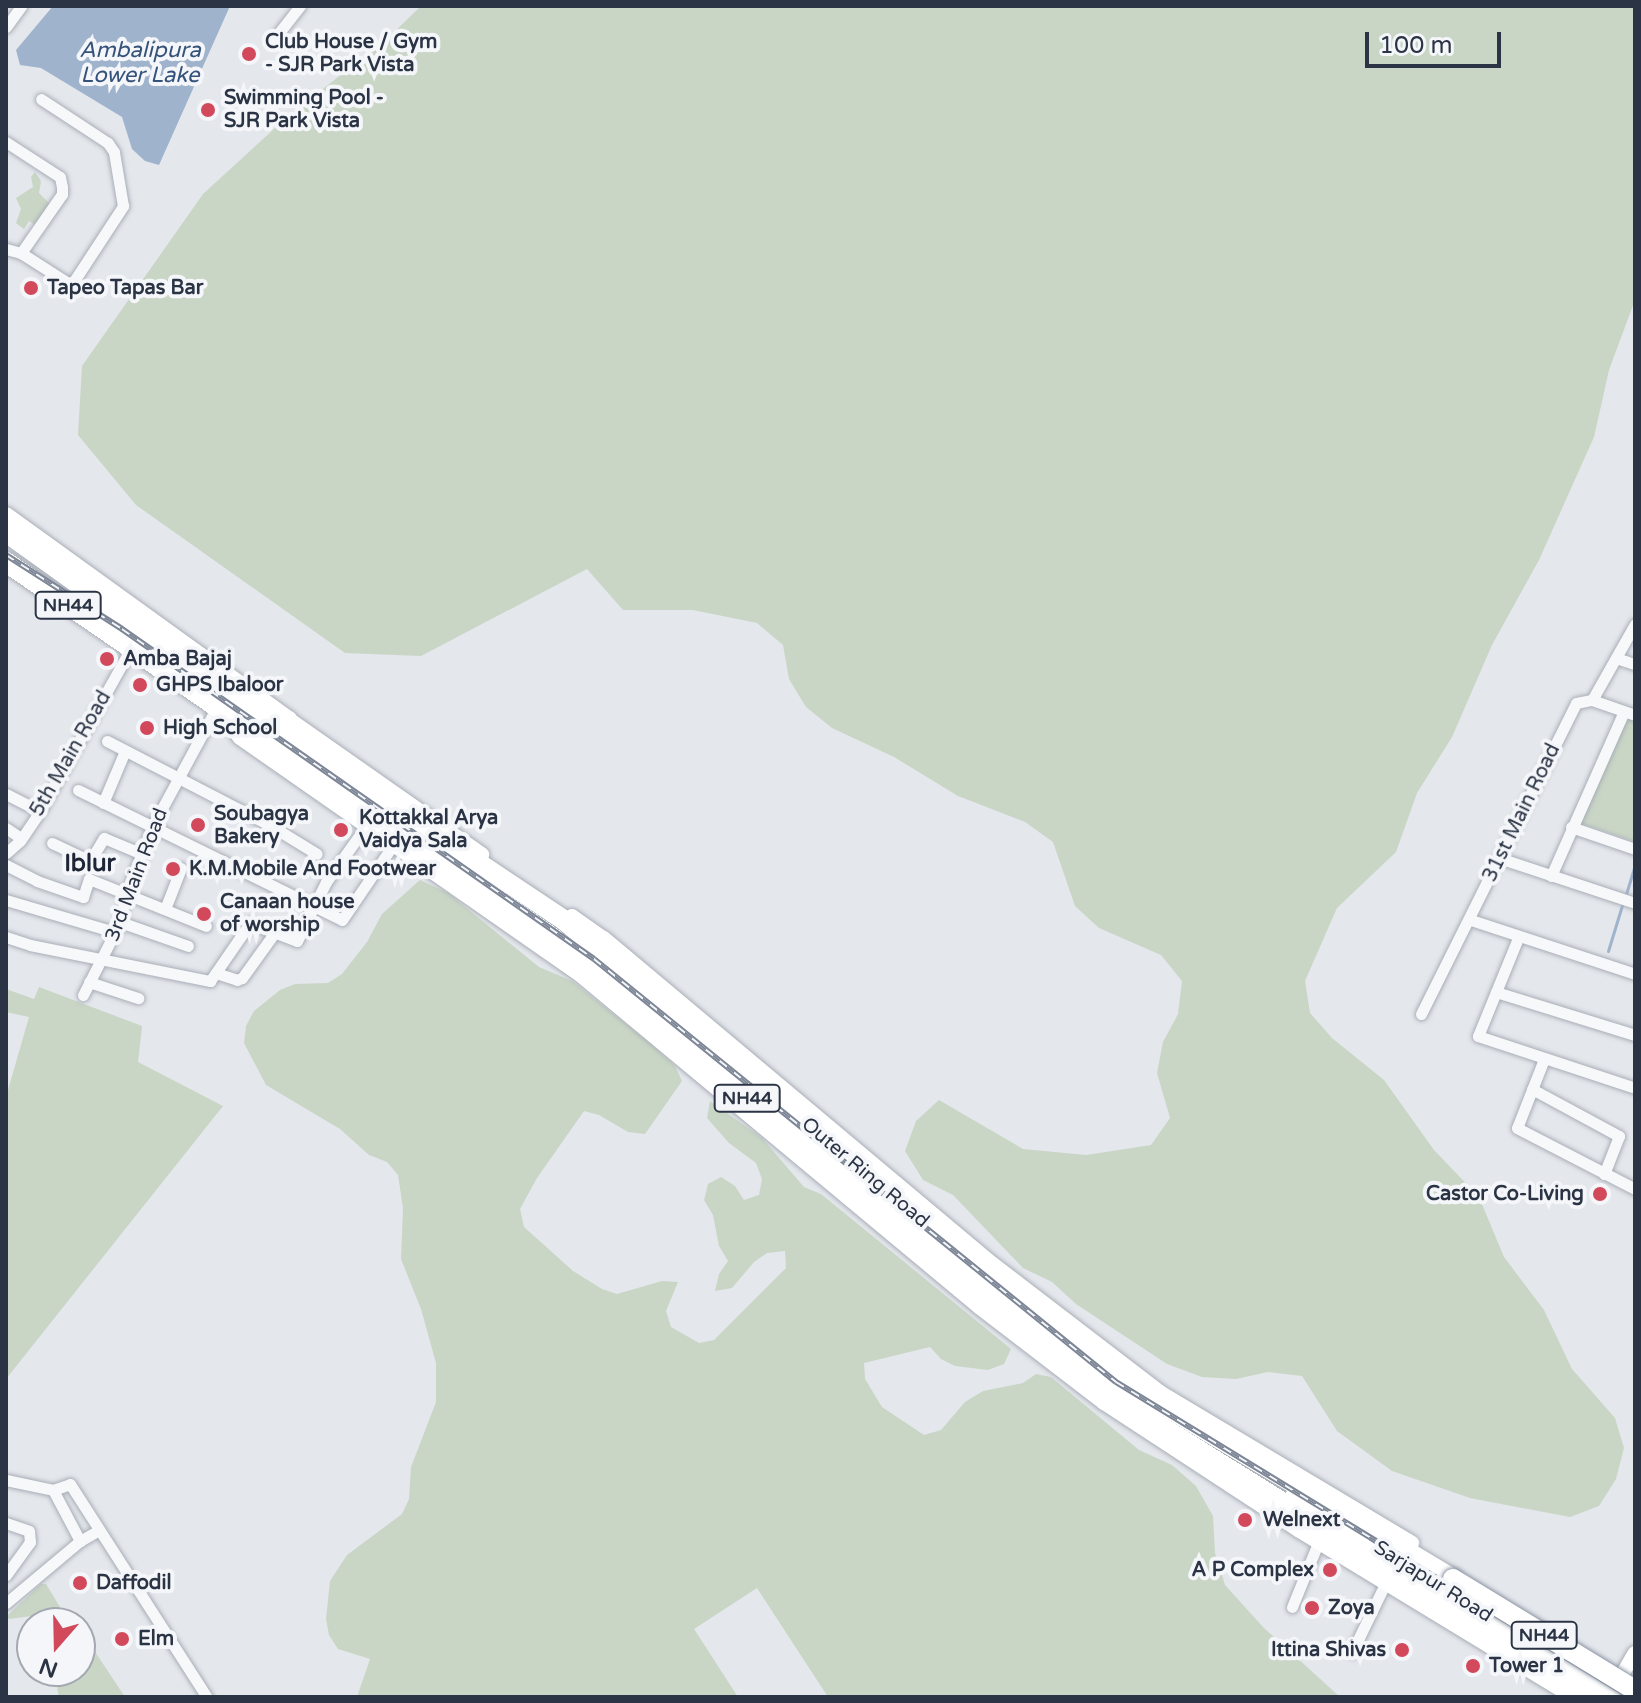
<!DOCTYPE html>
<style>
body{margin:0}
#map{position:relative;width:1641px;height:1703px;overflow:hidden;background:#e4e7ec;font-family:"Varela Round",sans-serif}
div>[style]{position:absolute}
[style*='--x']{left:calc(var(--x)*1px);top:calc(var(--y)*1px);width:calc(var(--w)*1px);rotate:calc(var(--a)*1deg)}
.green>*{inset:0;background:#c9d6c5}
.water>*{inset:0;background:#9fb4cc}
.stream>*{height:3px;margin:-1.5px;padding:0 1.5px;transform-origin:1.5px;border-radius:1.5px;background:#9fb4cc}
.roads{filter:drop-shadow(0 0 2px #a9aeb7) drop-shadow(0 0 2px #a9aeb7)}
.street>*{height:11px;margin:-5.5px;padding:0 5.5px;transform-origin:5.5px;border-radius:5.5px;background:#f7f8fa}
.secondary>*{height:14px;margin:-7px;padding:0 7px;transform-origin:7px;border-radius:7px;background:#fff}
.primary>*{height:16px;margin:-8px;padding:0 8px;transform-origin:8px;border-radius:8px;background:#fff}
.highway>*{height:20px;margin:-10px;padding:0 10px;transform-origin:10px;border-radius:10px;background:#fff}
.rail>*{height:6px;margin-top:-3px;transform-origin:0;background:repeating-linear-gradient(90deg,#f4f6f9 0 9px,#7d8696 0 18px);box-sizing:border-box;border-block:2px solid #7d8696}
.bridges{filter:drop-shadow(0 0 2px #8b94a3) drop-shadow(0 0 2px #8b94a3)}
.highway-bridge>*{height:20px;margin:-10px;padding:0 10px;transform-origin:10px;border-radius:10px;background:#fff}
.dots>*{width:22px;height:22px;translate:-50% -50%;box-sizing:border-box;border:4px solid #f4f6f9;border-radius:50%}
span{translate:-50% -50%;white-space:nowrap;text-align:center;line-height:1.15;-webkit-text-stroke:8px #f4f6f9;paint-order:stroke}
.shield-label span{padding:2px 6px;background:#f4f6f9;border:2px solid;border-radius:6px;-webkit-text-stroke-width:0}
.shield-label{font-size:18px;color:#2b3445;font-weight:700}
.poi-label{font-size:20px;color:#2b3445;font-weight:700}
.left{translate:0 -50%;text-align:left}
.right{translate:-100% -50%;text-align:right}
.street-label{font-size:20px;color:#2b3445}
.water-label{font-size:22px;color:#34527a;font-style:italic}
.quarter-label{font-size:24px;color:#1d2536;font-weight:700}
.frame{position:absolute;inset:0;border:8px solid #2b3445;pointer-events:none}
.north{position:absolute;left:16px;top:1607px;width:80px;height:80px;box-sizing:border-box;background:#f4f6f9;border:2px solid #a4a8b1;border-radius:50%;rotate:200deg;font-size:22px;font-weight:700;line-height:32px;text-align:center;color:#2b3445}
.north::after{content:'';display:block;margin:auto;width:28px;height:36px;background:#d1495b;clip-path:polygon(50% 0,100% 100%,50% 72%,0 100%)}
.scale{position:absolute;left:1365px;top:32px;width:136px;height:36px;box-sizing:border-box;border:4px solid #2b3445;border-top:0;padding-left:10px;font-size:24px;line-height:28px;white-space:nowrap;color:#2b3445;-webkit-text-stroke:6px #f4f6f9;paint-order:stroke}
</style>
<div id="map">
<div class="green">
<i style="clip-path:polygon(421px 6px,1635px 6px,1635px 300px,1609px 370px,1594px 437px,1539px 560px,1492px 645px,1452px 737px,1417px 793px,1396px 852px,1337px 908px,1305px 981px,1310px 1013px,1332px 1038px,1384px 1080px,1434px 1150px,1479px 1197px,1504px 1257px,1544px 1310px,1572px 1369px,1615px 1418px,1624px 1448px,1616px 1479px,1599px 1506px,1570px 1517px,1470px 1498px,1392px 1471px,1337px 1431px,1302px 1376px,1268px 1372px,1236px 1379px,1202px 1377px,1167px 1364px,1076px 1304px,1052px 1282px,1023px 1268px,953px 1195px,923px 1180px,905px 1151px,916px 1121px,939px 1100px,1023px 1149px,1086px 1155px,1151px 1145px,1170px 1118px,1157px 1073px,1163px 1042px,1178px 1014px,1182px 981px,1161px 955px,1099px 928px,1075px 906px,1053px 842px,1025px 822px,958px 796px,894px 757px,832px 728px,806px 707px,789px 679px,783px 645px,757px 623px,693px 610px,623px 610px,587px 569px,421px 656px,345px 653px,136px 505px,78px 435px,82px 366px,203px 194px,286px 118px,389px 37px)"></i>
<i style="clip-path:polygon(35px 172px,41px 181px,39px 193px,50px 204px,36px 225px,29px 221px,24px 229px,16px 223px,21px 209px,16px 198px,33px 187px,31px 177px)"></i>
<i style="clip-path:polygon(1628px 718px,1635px 721px,1635px 842px,1577px 822px)"></i>
<i style="clip-path:polygon(420px 880px,448px 893px,539px 967px,572px 981px,651px 1044px,675px 1066px,682px 1081px,645px 1134px,628px 1132px,599px 1115px,584px 1111px,537px 1178px,520px 1209px,524px 1227px,573px 1271px,602px 1289px,617px 1294px,662px 1281px,678px 1282px,666px 1311px,671px 1327px,699px 1343px,714px 1340px,786px 1268px,785px 1251px,767px 1253px,754px 1262px,732px 1288px,715px 1291px,719px 1274px,728px 1261px,719px 1246px,713px 1215px,704px 1200px,708px 1184px,721px 1177px,735px 1186px,744px 1200px,759px 1195px,762px 1179px,756px 1163px,729px 1143px,707px 1118px,710px 1101px,762px 1138px,804px 1187px,821px 1194px,1011px 1349px,1004px 1364px,988px 1370px,955px 1366px,941px 1359px,930px 1347px,864px 1363px,865px 1379px,882px 1407px,924px 1435px,941px 1430px,965px 1402px,983px 1391px,1023px 1383px,1036px 1374px,1051px 1377px,1139px 1450px,1172px 1465px,1196px 1486px,1213px 1516px,1215px 1553px,1225px 1585px,1263px 1627px,1340px 1697px,828px 1697px,757px 1588px,694px 1629px,738px 1697px,357px 1697px,370px 1659px,338px 1649px,329px 1635px,326px 1619px,330px 1581px,347px 1555px,402px 1514px,409px 1499px,411px 1467px,436px 1402px,436px 1363px,421px 1309px,401px 1259px,403px 1208px,398px 1175px,387px 1162px,369px 1155px,340px 1129px,266px 1085px,244px 1043px,246px 1026px,254px 1011px,280px 990px,295px 984px,328px 983px,342px 974px,367px 942px,382px 914px)"></i>
<i style="clip-path:polygon(39px 987px,142px 1026px,138px 1062px,223px 1106px,6px 1379px,6px 1097px,29px 1017px,6px 1012px,6px 989px,34px 999px)"></i>
<i style="clip-path:polygon(41px 1584px,46px 1584px,63px 1612px,9px 1619px,7px 1616px)"></i>
<i style="clip-path:polygon(80px 1629px,125px 1697px,59px 1697px,54px 1671px,80px 1671px)"></i>
</div>
<div class="water">
<i style="clip-path:polygon(53px 6px,230px 6px,159px 165px,145px 161px,132px 149px,122px 117px,41px 68px,20px 65px,16px 50px)"></i>
</div>
<div class="stream">
<i style="--x:1626;--y:894;--w:31;--a:-73"></i>
<i style="--x:1608;--y:951;--w:51;--a:-73"></i>
</div>
<div class="roads">
<div class="street">
<i style="--x:6;--y:27;--w:26;--a:-54"></i>
<i style="--x:274;--y:39;--w:42;--a:-51.8"></i>
<i style="--x:6;--y:142;--w:64;--a:32.9"></i>
<i style="--x:60;--y:177;--w:10;--a:79"></i>
<i style="--x:62;--y:187;--w:7;--a:90"></i>
<i style="--x:62;--y:194;--w:72;--a:124.8"></i>
<i style="--x:21;--y:253;--w:16;--a:-165"></i>
<i style="--x:21;--y:253;--w:56;--a:32.6"></i>
<i style="--x:68;--y:283;--w:6;--a:-18"></i>
<i style="--x:74;--y:281;--w:90;--a:-56.8"></i>
<i style="--x:123;--y:206;--w:55;--a:-99.5"></i>
<i style="--x:114;--y:152;--w:11;--a:-124"></i>
<i style="--x:108;--y:143;--w:80;--a:-146.7"></i>
<i style="--x:1616;--y:658;--w:20;--a:18"></i>
<i style="--x:1592;--y:700;--w:87;--a:-60.5"></i>
<i style="--x:107;--y:741;--w:181;--a:27.3"></i>
<i style="--x:268;--y:824;--w:57;--a:31.5"></i>
<i style="--x:78;--y:790;--w:294;--a:26.2"></i>
<i style="--x:342;--y:920;--w:91;--a:-55.8"></i>
<i style="--x:6;--y:794;--w:38;--a:27"></i>
<i style="--x:103;--y:803;--w:56;--a:-67.1"></i>
<i style="--x:1571;--y:827;--w:68;--a:19"></i>
<i style="--x:6;--y:828;--w:18;--a:34"></i>
<i style="--x:52;--y:843;--w:42;--a:25.3"></i>
<i style="--x:90;--y:861;--w:27;--a:-59"></i>
<i style="--x:104;--y:838;--w:41;--a:22.8"></i>
<i style="--x:6;--y:853;--w:18;--a:-41"></i>
<i style="--x:20;--y:841;--w:36;--a:-56"></i>
<i style="--x:40;--y:811;--w:184;--a:-60.8"></i>
<i style="--x:1499;--y:858;--w:143;--a:18.3"></i>
<i style="--x:6;--y:865;--w:35;--a:27"></i>
<i style="--x:37;--y:881;--w:49;--a:19.2"></i>
<i style="--x:83;--y:897;--w:19;--a:-72"></i>
<i style="--x:89;--y:879;--w:126;--a:21.9"></i>
<i style="--x:1551;--y:876;--w:180;--a:-66.1"></i>
<i style="--x:6;--y:900;--w:114;--a:16.4"></i>
<i style="--x:165;--y:909;--w:44;--a:-68.7"></i>
<i style="--x:1471;--y:920;--w:173;--a:18.2"></i>
<i style="--x:120;--y:922;--w:72;--a:19.4"></i>
<i style="--x:6;--y:937;--w:25;--a:18"></i>
<i style="--x:30;--y:945;--w:184;--a:11.3"></i>
<i style="--x:210;--y:981;--w:70;--a:-55.4"></i>
<i style="--x:250;--y:923;--w:50;--a:21"></i>
<i style="--x:297;--y:941;--w:66;--a:-63.8"></i>
<i style="--x:326;--y:882;--w:69;--a:-54.5"></i>
<i style="--x:1518;--y:938;--w:106;--a:112.2"></i>
<i style="--x:1478;--y:1036;--w:165;--a:18.3"></i>
<i style="--x:216;--y:973;--w:22;--a:18"></i>
<i style="--x:237;--y:980;--w:5;--a:-22"></i>
<i style="--x:242;--y:978;--w:57;--a:-54.3"></i>
<i style="--x:89;--y:982;--w:52;--a:18.1"></i>
<i style="--x:1496;--y:992;--w:145;--a:17.2"></i>
<i style="--x:83;--y:995;--w:82;--a:-63.1"></i>
<i style="--x:120;--y:922;--w:29;--a:-78"></i>
<i style="--x:126;--y:894;--w:72;--a:-68.8"></i>
<i style="--x:152;--y:827;--w:136;--a:-61.6"></i>
<i style="--x:1421;--y:1014;--w:347;--a:-63.5"></i>
<i style="--x:1576;--y:703;--w:16;--a:-11"></i>
<i style="--x:1592;--y:700;--w:46;--a:19.2"></i>
<i style="--x:1544;--y:1059;--w:74;--a:111.4"></i>
<i style="--x:1517;--y:1128;--w:133;--a:27.3"></i>
<i style="--x:1532;--y:1089;--w:99;--a:28.4"></i>
<i style="--x:1619;--y:1136;--w:41;--a:111.5"></i>
<i style="--x:6;--y:1480;--w:48;--a:12"></i>
<i style="--x:53;--y:1490;--w:18;--a:-19"></i>
<i style="--x:70;--y:1484;--w:253;--a:57.3"></i>
<i style="--x:53;--y:1490;--w:58;--a:62.1"></i>
<i style="--x:6;--y:1523;--w:24;--a:19"></i>
<i style="--x:29;--y:1531;--w:11;--a:85"></i>
<i style="--x:30;--y:1542;--w:41;--a:126"></i>
<i style="--x:6;--y:1603;--w:97;--a:-40"></i>
<i style="--x:80;--y:1541;--w:22;--a:-30"></i>
<i style="--x:1292;--y:1607;--w:69;--a:-67.9"></i>
<i style="--x:1352;--y:1652;--w:76;--a:-64.1"></i>
</div>
<div class="secondary">
<i style="--x:224;--y:717;--w:26;--a:53"></i>
<i style="--x:240;--y:738;--w:414;--a:34.9"></i>
<i style="--x:580;--y:975;--w:520;--a:39.78"></i>
<i style="--x:980;--y:1308;--w:156;--a:37.5"></i>
<i style="--x:1104;--y:1403;--w:232;--a:33.2"></i>
<i style="--x:1298;--y:1530;--w:322;--a:31.3"></i>
<i style="--x:289;--y:719;--w:236;--a:35"></i>
<i style="--x:572;--y:916;--w:39;--a:35"></i>
<i style="--x:604;--y:938;--w:501;--a:39.98"></i>
<i style="--x:988;--y:1260;--w:217;--a:37.5"></i>
<i style="--x:1160;--y:1392;--w:294;--a:30.9"></i>
<i style="--x:1615;--y:1687;--w:39;--a:-60"></i>
</div>
<div class="primary">
<i style="--x:6;--y:515;--w:349;--a:35.8"></i>
<i style="--x:289;--y:719;--w:14;--a:94"></i>
<i style="--x:1293;--y:1496;--w:370;--a:31.8"></i>
<i style="--x:1608;--y:1691;--w:7;--a:56"></i>
</div>
<div class="highway">
<i style="--x:6;--y:532;--w:398;--a:35.6"></i>
<i style="--x:330;--y:764;--w:281;--a:33.7"></i>
<i style="--x:564;--y:920;--w:476;--a:40.1"></i>
<i style="--x:928;--y:1226;--w:246;--a:38.6"></i>
<i style="--x:1120;--y:1379;--w:388;--a:31"></i>
<i style="--x:6;--y:562;--w:664;--a:34.5"></i>
<i style="--x:553;--y:938;--w:720;--a:39.37"></i>
<i style="--x:1110;--y:1395;--w:571;--a:31.91"></i>
</div>
</div>
<div class="rail">
<i style="--x:6;--y:555;--w:138;--a:32.5"></i>
<i style="--x:122;--y:629;--w:576;--a:34.96"></i>
<i style="--x:594;--y:959;--w:672;--a:39.02"></i>
<i style="--x:1116;--y:1382;--w:604;--a:31.45"></i>
</div>
<div class="bridges">
<div class="highway-bridge">
<i style="--x:1453;--y:1579;--w:213;--a:31.4"></i>
</div>
</div>
<div class="dots">
<i style="left:249px;top:54px;background:#d1495b"></i>
<i style="left:208px;top:110px;background:#d1495b"></i>
<i style="left:31px;top:288px;background:#d1495b"></i>
<i style="left:107px;top:659px;background:#d1495b"></i>
<i style="left:140px;top:685px;background:#d1495b"></i>
<i style="left:147px;top:728px;background:#d1495b"></i>
<i style="left:198px;top:825px;background:#d1495b"></i>
<i style="left:341px;top:830px;background:#d1495b"></i>
<i style="left:173px;top:869px;background:#d1495b"></i>
<i style="left:204px;top:914px;background:#d1495b"></i>
<i style="left:1600px;top:1194px;background:#d1495b"></i>
<i style="left:1245px;top:1520px;background:#d1495b"></i>
<i style="left:1330px;top:1570px;background:#d1495b"></i>
<i style="left:80px;top:1583px;background:#d1495b"></i>
<i style="left:1312px;top:1608px;background:#d1495b"></i>
<i style="left:122px;top:1639px;background:#d1495b"></i>
<i style="left:1402px;top:1650px;background:#d1495b"></i>
<i style="left:1473px;top:1666px;background:#d1495b"></i>
</div>
<div class="shield-label">
<span style="left:68px;top:605px">NH44</span>
<span style="left:747px;top:1098px">NH44</span>
<span style="left:1544px;top:1635px">NH44</span>
</div>
<div class="poi-label">
<span class="left" style="left:265px;top:54px">Club House / Gym<br>- SJR Park Vista</span>
<span class="left" style="left:224px;top:110px">Swimming Pool -<br>SJR Park Vista</span>
<span class="left" style="left:47px;top:288px">Tapeo Tapas Bar</span>
<span class="left" style="left:123px;top:659px">Amba Bajaj</span>
<span class="left" style="left:156px;top:685px">GHPS Ibaloor</span>
<span class="left" style="left:163px;top:728px">High School</span>
<span class="left" style="left:214px;top:826px">Soubagya<br>Bakery</span>
<span class="left" style="left:359px;top:830px">Kottakkal Arya<br>Vaidya Sala</span>
<span class="left" style="left:189px;top:869px">K.M.Mobile And Footwear</span>
<span class="left" style="left:220px;top:914px">Canaan house<br>of worship</span>
<span class="right" style="left:1584px;top:1194px">Castor Co-Living</span>
<span class="left" style="left:1263px;top:1520px">Welnext</span>
<span class="right" style="left:1314px;top:1570px">A P Complex</span>
<span class="left" style="left:96px;top:1583px">Daffodil</span>
<span class="left" style="left:1328px;top:1608px">Zoya</span>
<span class="left" style="left:138px;top:1639px">Elm</span>
<span class="right" style="left:1386px;top:1650px">Ittina Shivas</span>
<span class="left" style="left:1489px;top:1666px">Tower 1</span>
</div>
<div class="street-label">
<span style="left:71px;top:754px;rotate:-60deg">5th Main Road</span>
<span style="left:1522px;top:813px;rotate:-64deg">31st Main Road</span>
<span style="left:137px;top:875px;rotate:-69deg">3rd Main Road</span>
<span style="left:865px;top:1173px;rotate:40deg">Outer Ring Road</span>
<span style="left:1433px;top:1582px;rotate:32deg">Sarjapur Road</span>
</div>
<div class="water-label">
<span style="left:140px;top:63px">Ambalipura<br>Lower Lake</span>
</div>
<div class="quarter-label">
<span style="left:90px;top:864px">Iblur</span>
</div>
<div class="frame"></div>
<div class="north">N</div>
<div class="scale">100 m</div>
</div>
